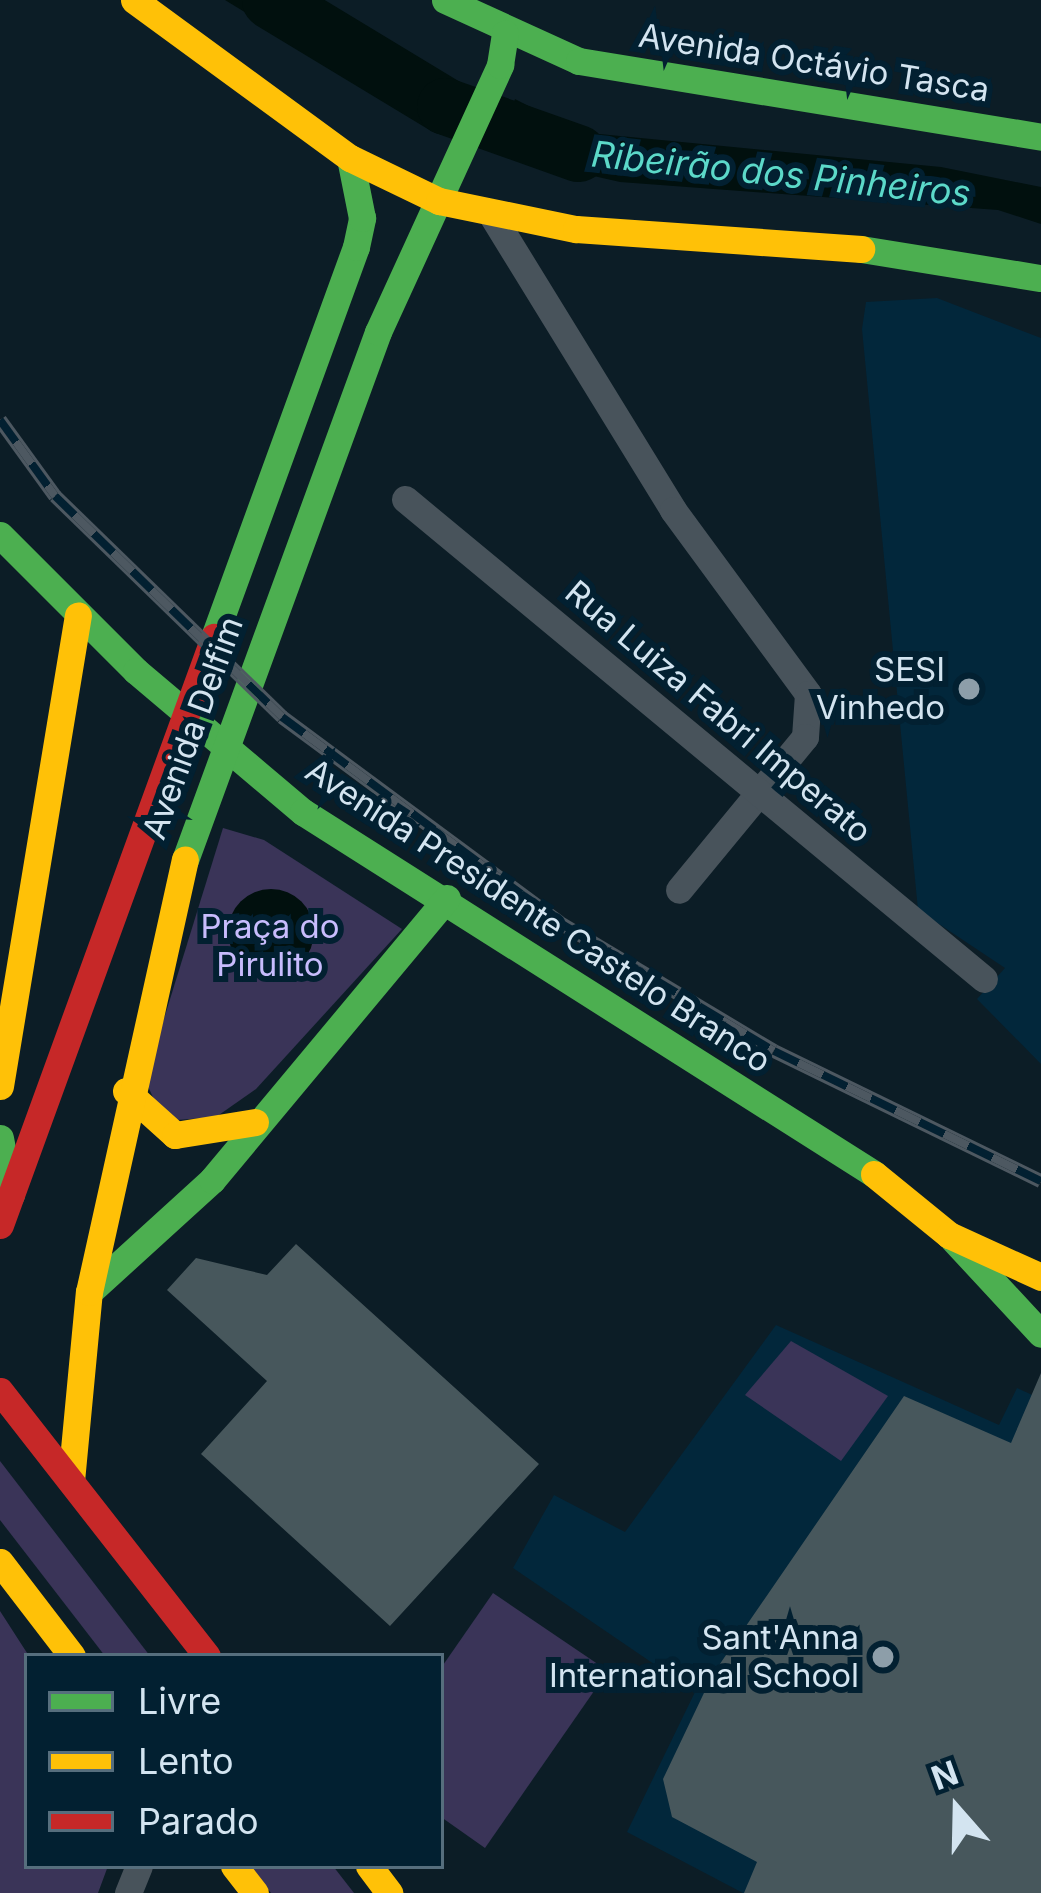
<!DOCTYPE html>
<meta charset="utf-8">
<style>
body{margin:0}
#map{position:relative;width:1041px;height:1893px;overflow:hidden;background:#0c1d26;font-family:Inter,sans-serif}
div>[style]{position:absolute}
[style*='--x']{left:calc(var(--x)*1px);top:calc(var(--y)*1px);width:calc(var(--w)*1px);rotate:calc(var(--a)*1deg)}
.built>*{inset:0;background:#02273b}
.green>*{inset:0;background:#3a3458}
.water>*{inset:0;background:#01100e}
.round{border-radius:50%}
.river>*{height:57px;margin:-28.5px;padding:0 28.5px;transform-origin:28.5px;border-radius:28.5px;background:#01100e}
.building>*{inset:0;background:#47575c}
.street>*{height:27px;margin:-13.5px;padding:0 13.5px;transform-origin:13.5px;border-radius:13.5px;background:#48535b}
.fast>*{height:27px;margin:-13.5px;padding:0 13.5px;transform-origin:13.5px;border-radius:13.5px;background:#4caf50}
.slow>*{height:27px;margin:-13.5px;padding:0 13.5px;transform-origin:13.5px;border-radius:13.5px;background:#ffc107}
.jam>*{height:27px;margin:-13.5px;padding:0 13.5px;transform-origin:13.5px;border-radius:13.5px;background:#c62828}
.rail>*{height:14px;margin-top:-7px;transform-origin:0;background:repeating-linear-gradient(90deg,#022031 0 27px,#4d5861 0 54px);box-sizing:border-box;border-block:3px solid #4d5861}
.dots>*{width:33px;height:33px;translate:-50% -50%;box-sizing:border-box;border:6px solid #022031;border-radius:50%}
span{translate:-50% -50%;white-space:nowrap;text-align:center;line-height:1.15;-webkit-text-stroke:12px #022031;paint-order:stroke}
.street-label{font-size:33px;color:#d3e4f0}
.poi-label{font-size:33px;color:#d3e4f0}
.right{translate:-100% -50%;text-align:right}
.park-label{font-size:33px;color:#c8bcfd}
.water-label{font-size:36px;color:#5cd9c9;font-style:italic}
.legend{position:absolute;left:24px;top:1653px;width:420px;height:216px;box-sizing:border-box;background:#022031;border:3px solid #566e7d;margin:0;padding:15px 21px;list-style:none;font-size:36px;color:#d3e4f0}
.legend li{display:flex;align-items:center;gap:24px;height:60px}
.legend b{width:60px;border:3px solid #566e7d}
.north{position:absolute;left:897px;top:1749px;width:120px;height:120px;-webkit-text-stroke:9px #022031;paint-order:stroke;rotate:340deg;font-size:33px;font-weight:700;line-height:48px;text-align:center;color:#d3e4f0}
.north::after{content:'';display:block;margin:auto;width:42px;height:54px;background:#d3e4f0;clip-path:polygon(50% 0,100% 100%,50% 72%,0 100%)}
</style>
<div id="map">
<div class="built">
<i style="clip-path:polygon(937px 298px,1041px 338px,1041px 1064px,977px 999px,1005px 968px,918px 910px,862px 329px,866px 302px)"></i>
<i style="clip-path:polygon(776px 1325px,999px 1425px,1017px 1388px,1041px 1399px,1041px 1893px,743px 1893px,627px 1832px,695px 1692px,513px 1568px,554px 1495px,625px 1532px)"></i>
</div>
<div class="green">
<i style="clip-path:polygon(223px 828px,264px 840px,402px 929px,256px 1089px,216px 1117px,164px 1121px,145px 1080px)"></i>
<i style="clip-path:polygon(791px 1341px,888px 1396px,841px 1461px,745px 1395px)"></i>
<i style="clip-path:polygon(0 1461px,150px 1656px,105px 1656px,0 1520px)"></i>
<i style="clip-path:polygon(493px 1593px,608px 1671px,485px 1848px,441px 1817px,441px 1668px)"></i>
<i style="clip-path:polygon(0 1611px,29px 1656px,27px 1866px,108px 1866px,98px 1893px,0 1893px)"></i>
<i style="clip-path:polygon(249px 1866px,333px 1866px,354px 1893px,271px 1893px)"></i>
</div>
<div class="water">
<i style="clip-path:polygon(225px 0,306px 0,445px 85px,423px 122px)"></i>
<i style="clip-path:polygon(515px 99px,579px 132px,941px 167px,1041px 187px,1041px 224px,998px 210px,620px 182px,497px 154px)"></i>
<i class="round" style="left:228px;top:889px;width:86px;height:86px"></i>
</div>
<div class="river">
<i style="--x:270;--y:0;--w:205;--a:31.2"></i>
<i style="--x:445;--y:106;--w:141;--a:19.5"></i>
</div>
<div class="building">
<i style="clip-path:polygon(296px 1244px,539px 1464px,390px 1626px,201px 1454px,267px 1381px,167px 1290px,196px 1258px,267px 1275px)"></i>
<i style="clip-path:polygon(1041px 1373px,1041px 1893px,744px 1893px,757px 1862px,672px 1817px,663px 1779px,713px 1674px,904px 1396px,1011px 1443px)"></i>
</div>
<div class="street">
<i style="--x:493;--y:217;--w:344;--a:58.4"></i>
<i style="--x:673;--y:510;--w:228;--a:53.7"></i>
<i style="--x:808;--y:694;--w:43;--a:94"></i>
<i style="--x:805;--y:737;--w:198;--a:129.5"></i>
<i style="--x:405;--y:499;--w:752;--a:39.66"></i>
<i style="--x:128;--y:1893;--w:29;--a:-68"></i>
</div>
<div class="fast">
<i style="--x:445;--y:0;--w:147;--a:24.5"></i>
<i style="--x:579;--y:61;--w:468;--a:9.3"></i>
<i style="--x:861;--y:249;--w:182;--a:9.2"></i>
<i style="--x:0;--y:535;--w:192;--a:45"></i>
<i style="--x:136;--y:671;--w:219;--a:40.2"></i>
<i style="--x:303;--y:812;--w:676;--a:32.37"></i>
<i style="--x:214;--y:637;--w:415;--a:-70"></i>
<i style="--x:356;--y:247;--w:30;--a:-78"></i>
<i style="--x:362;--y:218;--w:61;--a:-101.3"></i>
<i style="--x:185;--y:860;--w:562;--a:-69.92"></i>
<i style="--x:378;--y:332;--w:294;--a:-65.4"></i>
<i style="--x:500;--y:65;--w:32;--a:-81"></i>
<i style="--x:0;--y:1138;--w:58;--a:79.1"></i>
<i style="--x:953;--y:1239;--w:129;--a:47.2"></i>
<i style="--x:89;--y:1292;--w:166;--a:-42.3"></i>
<i style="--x:212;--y:1180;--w:367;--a:-50.2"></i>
</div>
<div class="slow">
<i style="--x:134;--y:0;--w:268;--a:36.2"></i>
<i style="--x:350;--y:158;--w:99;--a:25.8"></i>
<i style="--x:439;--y:201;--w:140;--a:11.6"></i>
<i style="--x:576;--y:229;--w:286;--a:4"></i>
<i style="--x:0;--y:1086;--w:477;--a:-80.6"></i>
<i style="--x:126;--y:1091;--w:66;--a:41.9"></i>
<i style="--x:175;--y:1135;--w:81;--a:-9.2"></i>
<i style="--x:874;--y:1174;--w:97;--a:39.1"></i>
<i style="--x:949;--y:1235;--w:101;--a:24.5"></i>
<i style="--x:71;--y:1481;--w:190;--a:-84.6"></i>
<i style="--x:89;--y:1292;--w:443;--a:-77.5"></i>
<i style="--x:0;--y:1562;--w:118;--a:52.5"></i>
<i style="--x:234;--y:1866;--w:34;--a:52"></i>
<i style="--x:369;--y:1866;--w:34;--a:53"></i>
</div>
<div class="jam">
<i style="--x:0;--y:1225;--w:626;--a:-70"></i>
<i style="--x:0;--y:1391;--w:336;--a:52"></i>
</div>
<div class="rail">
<i style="--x:0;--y:420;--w:94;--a:54.1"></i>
<i style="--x:55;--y:496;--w:317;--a:44.2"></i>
<i style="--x:282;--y:717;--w:346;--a:36.5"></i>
<i style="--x:560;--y:923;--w:249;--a:30.9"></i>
<i style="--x:774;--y:1051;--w:297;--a:26"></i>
</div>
<div class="dots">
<i style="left:969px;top:689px;background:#8d9ea9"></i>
<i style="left:883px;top:1657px;background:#8d9ea9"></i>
</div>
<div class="street-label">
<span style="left:814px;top:63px;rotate:9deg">Avenida Octávio Tasca</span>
<span style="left:718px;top:712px;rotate:40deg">Rua Luiza Fabri Imperato</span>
<span style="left:193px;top:728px;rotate:-70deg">Avenida Delfim</span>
<span style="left:538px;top:916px;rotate:33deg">Avenida Presidente Castelo Branco</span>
</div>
<div class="poi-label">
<span class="right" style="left:945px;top:689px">SESI<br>Vinhedo</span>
<span class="right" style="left:859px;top:1657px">Sant'Anna<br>International School</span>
</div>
<div class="park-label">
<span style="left:270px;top:946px">Praça do<br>Pirulito</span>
</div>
<div class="water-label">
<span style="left:781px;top:174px;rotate:6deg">Ribeirão dos Pinheiros</span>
</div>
<ul class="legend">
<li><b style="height:15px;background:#4caf50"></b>Livre</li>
<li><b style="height:15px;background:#ffc107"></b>Lento</li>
<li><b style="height:15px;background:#c62828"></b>Parado</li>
</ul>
<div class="north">N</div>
</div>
